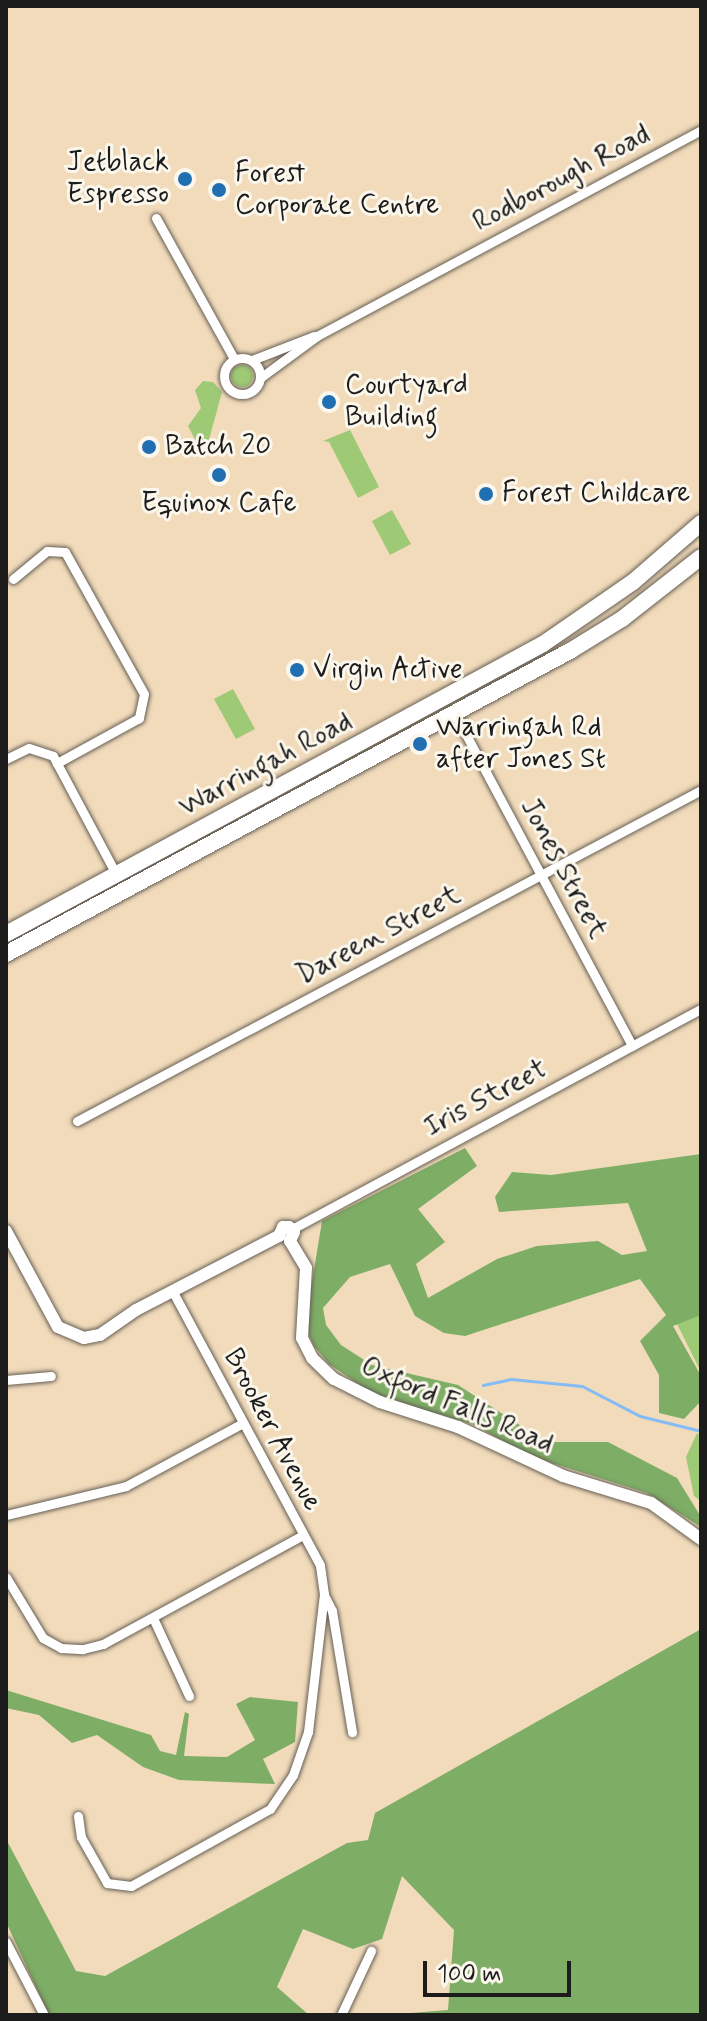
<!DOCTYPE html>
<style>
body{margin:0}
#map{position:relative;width:707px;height:2021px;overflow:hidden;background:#f1dbbb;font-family:Mynerve,sans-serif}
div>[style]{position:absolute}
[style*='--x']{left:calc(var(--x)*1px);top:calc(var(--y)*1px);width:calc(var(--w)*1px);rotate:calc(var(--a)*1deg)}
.green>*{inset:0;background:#9ec975}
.round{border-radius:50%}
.forest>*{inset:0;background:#7ead66}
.stream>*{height:3px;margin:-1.5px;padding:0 1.5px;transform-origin:1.5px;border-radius:1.5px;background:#86bcf5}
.roads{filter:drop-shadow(0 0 2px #675f54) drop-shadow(0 0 2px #675f54)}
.street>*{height:9px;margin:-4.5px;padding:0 4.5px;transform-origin:4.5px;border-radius:4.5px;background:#fff}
.street>.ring{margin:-4.5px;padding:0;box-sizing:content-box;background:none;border:9px solid #fff;border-radius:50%}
.secondary>*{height:12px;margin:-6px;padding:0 6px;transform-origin:6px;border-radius:6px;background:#fff}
.highway>*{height:16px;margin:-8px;padding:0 8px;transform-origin:8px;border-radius:8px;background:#fff}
.dots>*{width:22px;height:22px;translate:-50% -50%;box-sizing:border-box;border:4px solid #fbf7ec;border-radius:50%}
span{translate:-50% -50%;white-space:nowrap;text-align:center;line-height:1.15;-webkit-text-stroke:6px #fbf7ec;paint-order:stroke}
.poi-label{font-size:28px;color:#1c1c1c}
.right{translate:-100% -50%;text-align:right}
.left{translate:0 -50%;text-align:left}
.street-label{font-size:28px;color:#1c1c1c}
.frame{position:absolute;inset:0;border:8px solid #1c1c1c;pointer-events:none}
.scale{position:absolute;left:423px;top:1961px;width:148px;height:36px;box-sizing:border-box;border:4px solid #1c1c1c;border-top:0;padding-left:10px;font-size:24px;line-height:28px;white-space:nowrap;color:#1c1c1c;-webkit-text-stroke:6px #fbf7ec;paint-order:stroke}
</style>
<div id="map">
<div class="green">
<i class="round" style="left:231px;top:365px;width:22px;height:22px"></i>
<i style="clip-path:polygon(203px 381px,213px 382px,222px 392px,207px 447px,198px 445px,188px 426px,201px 408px,195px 390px)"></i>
<i style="clip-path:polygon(350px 430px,379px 487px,358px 498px,329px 442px,323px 441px)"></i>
<i style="clip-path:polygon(392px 510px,411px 544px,390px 555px,372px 521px)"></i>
<i style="clip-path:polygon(233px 689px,255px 729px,236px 739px,214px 699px)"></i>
<i style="clip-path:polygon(701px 1313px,701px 1369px,700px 1370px,677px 1324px)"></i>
<i style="clip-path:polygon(697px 1433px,701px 1437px,701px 1501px,694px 1496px,686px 1457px)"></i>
</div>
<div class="forest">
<i style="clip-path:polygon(465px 1148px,477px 1166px,418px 1209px,445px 1242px,416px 1264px,428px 1298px,497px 1259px,537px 1246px,598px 1241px,622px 1255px,647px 1251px,628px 1203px,499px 1212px,495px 1197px,512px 1172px,551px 1175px,701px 1154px,701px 1315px,673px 1326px,701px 1376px,701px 1401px,684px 1419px,659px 1413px,659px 1375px,640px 1341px,666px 1315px,640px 1279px,465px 1336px,444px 1333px,415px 1316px,390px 1264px,350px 1277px,323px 1308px,326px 1325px,341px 1345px,372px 1365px,458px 1385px,546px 1442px,608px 1442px,677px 1478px,701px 1517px,701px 1527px,647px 1493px,533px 1457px,472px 1424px,376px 1396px,329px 1364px,314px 1346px,305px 1325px,322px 1221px)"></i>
<i style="clip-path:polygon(701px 1629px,701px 2015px,386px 2015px,448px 2010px,454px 1930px,402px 1876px,382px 1939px,353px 1949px,303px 1929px,277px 1987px,309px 2015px,49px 2015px,6px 1922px,6px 1839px,76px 1971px,105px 1976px,347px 1843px,368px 1840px,375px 1813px)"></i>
<i style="clip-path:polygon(6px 1690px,151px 1735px,160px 1751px,176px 1755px,185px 1712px,189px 1714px,184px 1756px,227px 1757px,255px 1740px,236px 1704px,250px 1697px,298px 1702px,295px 1742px,263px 1759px,275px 1784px,179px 1780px,143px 1767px,97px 1735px,72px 1743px,39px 1715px,6px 1708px)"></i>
</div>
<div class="stream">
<i style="--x:483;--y:1385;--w:29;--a:-12"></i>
<i style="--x:511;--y:1379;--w:71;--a:5.6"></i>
<i style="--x:582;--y:1386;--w:65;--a:27.3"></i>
<i style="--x:640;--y:1416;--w:63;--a:13.8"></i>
</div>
<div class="roads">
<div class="street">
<i style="--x:156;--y:218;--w:161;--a:61"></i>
<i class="ring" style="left:224px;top:358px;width:27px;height:27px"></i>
<i style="--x:252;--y:360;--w:66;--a:-21.2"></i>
<i style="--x:260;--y:378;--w:71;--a:-36.4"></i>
<i style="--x:317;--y:336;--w:436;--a:-28.2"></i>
<i style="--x:13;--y:579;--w:44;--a:-39.5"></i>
<i style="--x:47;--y:551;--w:18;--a:3"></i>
<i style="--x:65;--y:552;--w:162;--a:60.9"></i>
<i style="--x:144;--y:694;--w:25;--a:102"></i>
<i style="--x:139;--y:718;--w:94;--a:151.2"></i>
<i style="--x:455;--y:714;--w:376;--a:61.9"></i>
<i style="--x:6;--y:759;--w:25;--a:-26"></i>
<i style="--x:29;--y:748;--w:25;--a:18"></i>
<i style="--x:53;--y:756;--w:134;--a:61.9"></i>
<i style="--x:77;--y:1121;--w:706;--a:-27.94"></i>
<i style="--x:292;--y:1229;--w:464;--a:-28.3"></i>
<i style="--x:6;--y:1380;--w:45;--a:-5.1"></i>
<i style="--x:6;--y:1515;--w:123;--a:-13.6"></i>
<i style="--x:126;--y:1486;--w:133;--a:-28.3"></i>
<i style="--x:6;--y:1577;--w:71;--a:58.8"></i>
<i style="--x:43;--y:1638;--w:21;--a:29"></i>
<i style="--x:61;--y:1648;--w:22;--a:3"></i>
<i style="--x:83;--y:1649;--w:21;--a:-14"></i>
<i style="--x:103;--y:1644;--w:228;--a:-28.6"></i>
<i style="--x:324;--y:1595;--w:18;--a:63"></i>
<i style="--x:332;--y:1611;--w:123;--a:80.6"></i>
<i style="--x:153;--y:1618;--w:86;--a:65.2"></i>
<i style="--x:78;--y:1816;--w:21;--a:82"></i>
<i style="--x:81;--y:1837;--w:53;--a:60.5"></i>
<i style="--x:107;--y:1883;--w:24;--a:7"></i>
<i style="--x:131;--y:1886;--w:159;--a:-29"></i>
<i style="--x:270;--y:1809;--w:41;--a:-55.9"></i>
<i style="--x:293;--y:1775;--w:46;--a:-70.8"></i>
<i style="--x:308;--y:1732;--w:139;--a:-83.4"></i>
<i style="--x:324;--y:1594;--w:29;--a:-98"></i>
<i style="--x:320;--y:1565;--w:312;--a:-118.3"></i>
<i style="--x:6;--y:1942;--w:82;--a:62.5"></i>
<i style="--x:341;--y:2015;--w:71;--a:-64.9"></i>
</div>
<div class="secondary">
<i style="--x:6;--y:1231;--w:109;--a:61.6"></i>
<i style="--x:58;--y:1327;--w:28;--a:23"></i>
<i style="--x:84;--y:1338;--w:16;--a:-11"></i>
<i style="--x:100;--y:1335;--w:44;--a:-34.8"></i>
<i style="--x:136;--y:1310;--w:161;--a:-27.4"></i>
<i style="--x:279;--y:1236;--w:10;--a:-66"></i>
<i style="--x:283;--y:1227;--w:6;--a:0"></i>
<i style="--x:289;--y:1227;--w:7;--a:45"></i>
<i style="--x:294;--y:1232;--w:10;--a:114"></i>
<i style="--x:290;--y:1241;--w:31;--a:59"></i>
<i style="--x:306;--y:1268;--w:70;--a:93.3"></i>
<i style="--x:302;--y:1338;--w:22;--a:63"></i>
<i style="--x:312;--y:1358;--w:30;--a:44"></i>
<i style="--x:334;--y:1379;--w:51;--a:26.6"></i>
<i style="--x:380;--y:1402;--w:82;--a:17.8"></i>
<i style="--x:458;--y:1427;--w:116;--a:25"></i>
<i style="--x:563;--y:1476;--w:92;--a:17.1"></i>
<i style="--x:651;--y:1503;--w:62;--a:35.8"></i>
</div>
<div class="highway">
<i style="--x:6;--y:934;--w:610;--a:-28.37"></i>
<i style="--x:543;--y:644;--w:109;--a:-34.6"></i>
<i style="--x:633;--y:582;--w:90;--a:-40.9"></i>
<i style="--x:6;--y:954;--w:640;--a:-28.25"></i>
<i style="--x:570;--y:651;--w:61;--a:-31.6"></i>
<i style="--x:622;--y:619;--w:100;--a:-38.1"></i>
</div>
</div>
<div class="dots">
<i style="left:185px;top:179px;background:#1f6fb2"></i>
<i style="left:219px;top:190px;background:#1f6fb2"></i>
<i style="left:329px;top:402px;background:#1f6fb2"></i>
<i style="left:149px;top:447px;background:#1f6fb2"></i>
<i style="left:219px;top:475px;background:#1f6fb2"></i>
<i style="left:486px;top:494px;background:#1f6fb2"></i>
<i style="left:297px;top:670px;background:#1f6fb2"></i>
<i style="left:420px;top:744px;background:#1f6fb2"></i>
</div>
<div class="poi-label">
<span class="right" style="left:169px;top:179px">Jetblack<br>Espresso</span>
<span class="left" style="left:235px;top:190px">Forest<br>Corporate Centre</span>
<span class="left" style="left:345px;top:402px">Courtyard<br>Building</span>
<span class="left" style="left:165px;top:447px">Batch 20</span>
<span class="left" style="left:502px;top:494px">Forest Childcare</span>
<span style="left:219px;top:504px">Equinox Cafe</span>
<span class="left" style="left:313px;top:670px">Virgin Active</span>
<span class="left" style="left:436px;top:744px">Warringah Rd<br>after Jones St</span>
</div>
<div class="street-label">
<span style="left:562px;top:179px;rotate:-28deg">Rodborough Road</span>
<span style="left:266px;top:765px;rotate:-28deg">Warringah Road</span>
<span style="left:563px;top:869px;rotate:62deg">Jones Street</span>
<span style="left:379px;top:936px;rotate:-28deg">Dareen Street</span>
<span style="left:486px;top:1099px;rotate:-28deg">Iris Street</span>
<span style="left:457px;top:1406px;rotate:23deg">Oxford Falls Road</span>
<span style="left:272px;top:1430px;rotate:62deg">Brooker Avenue</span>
</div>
<div class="frame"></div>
<div class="scale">100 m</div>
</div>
